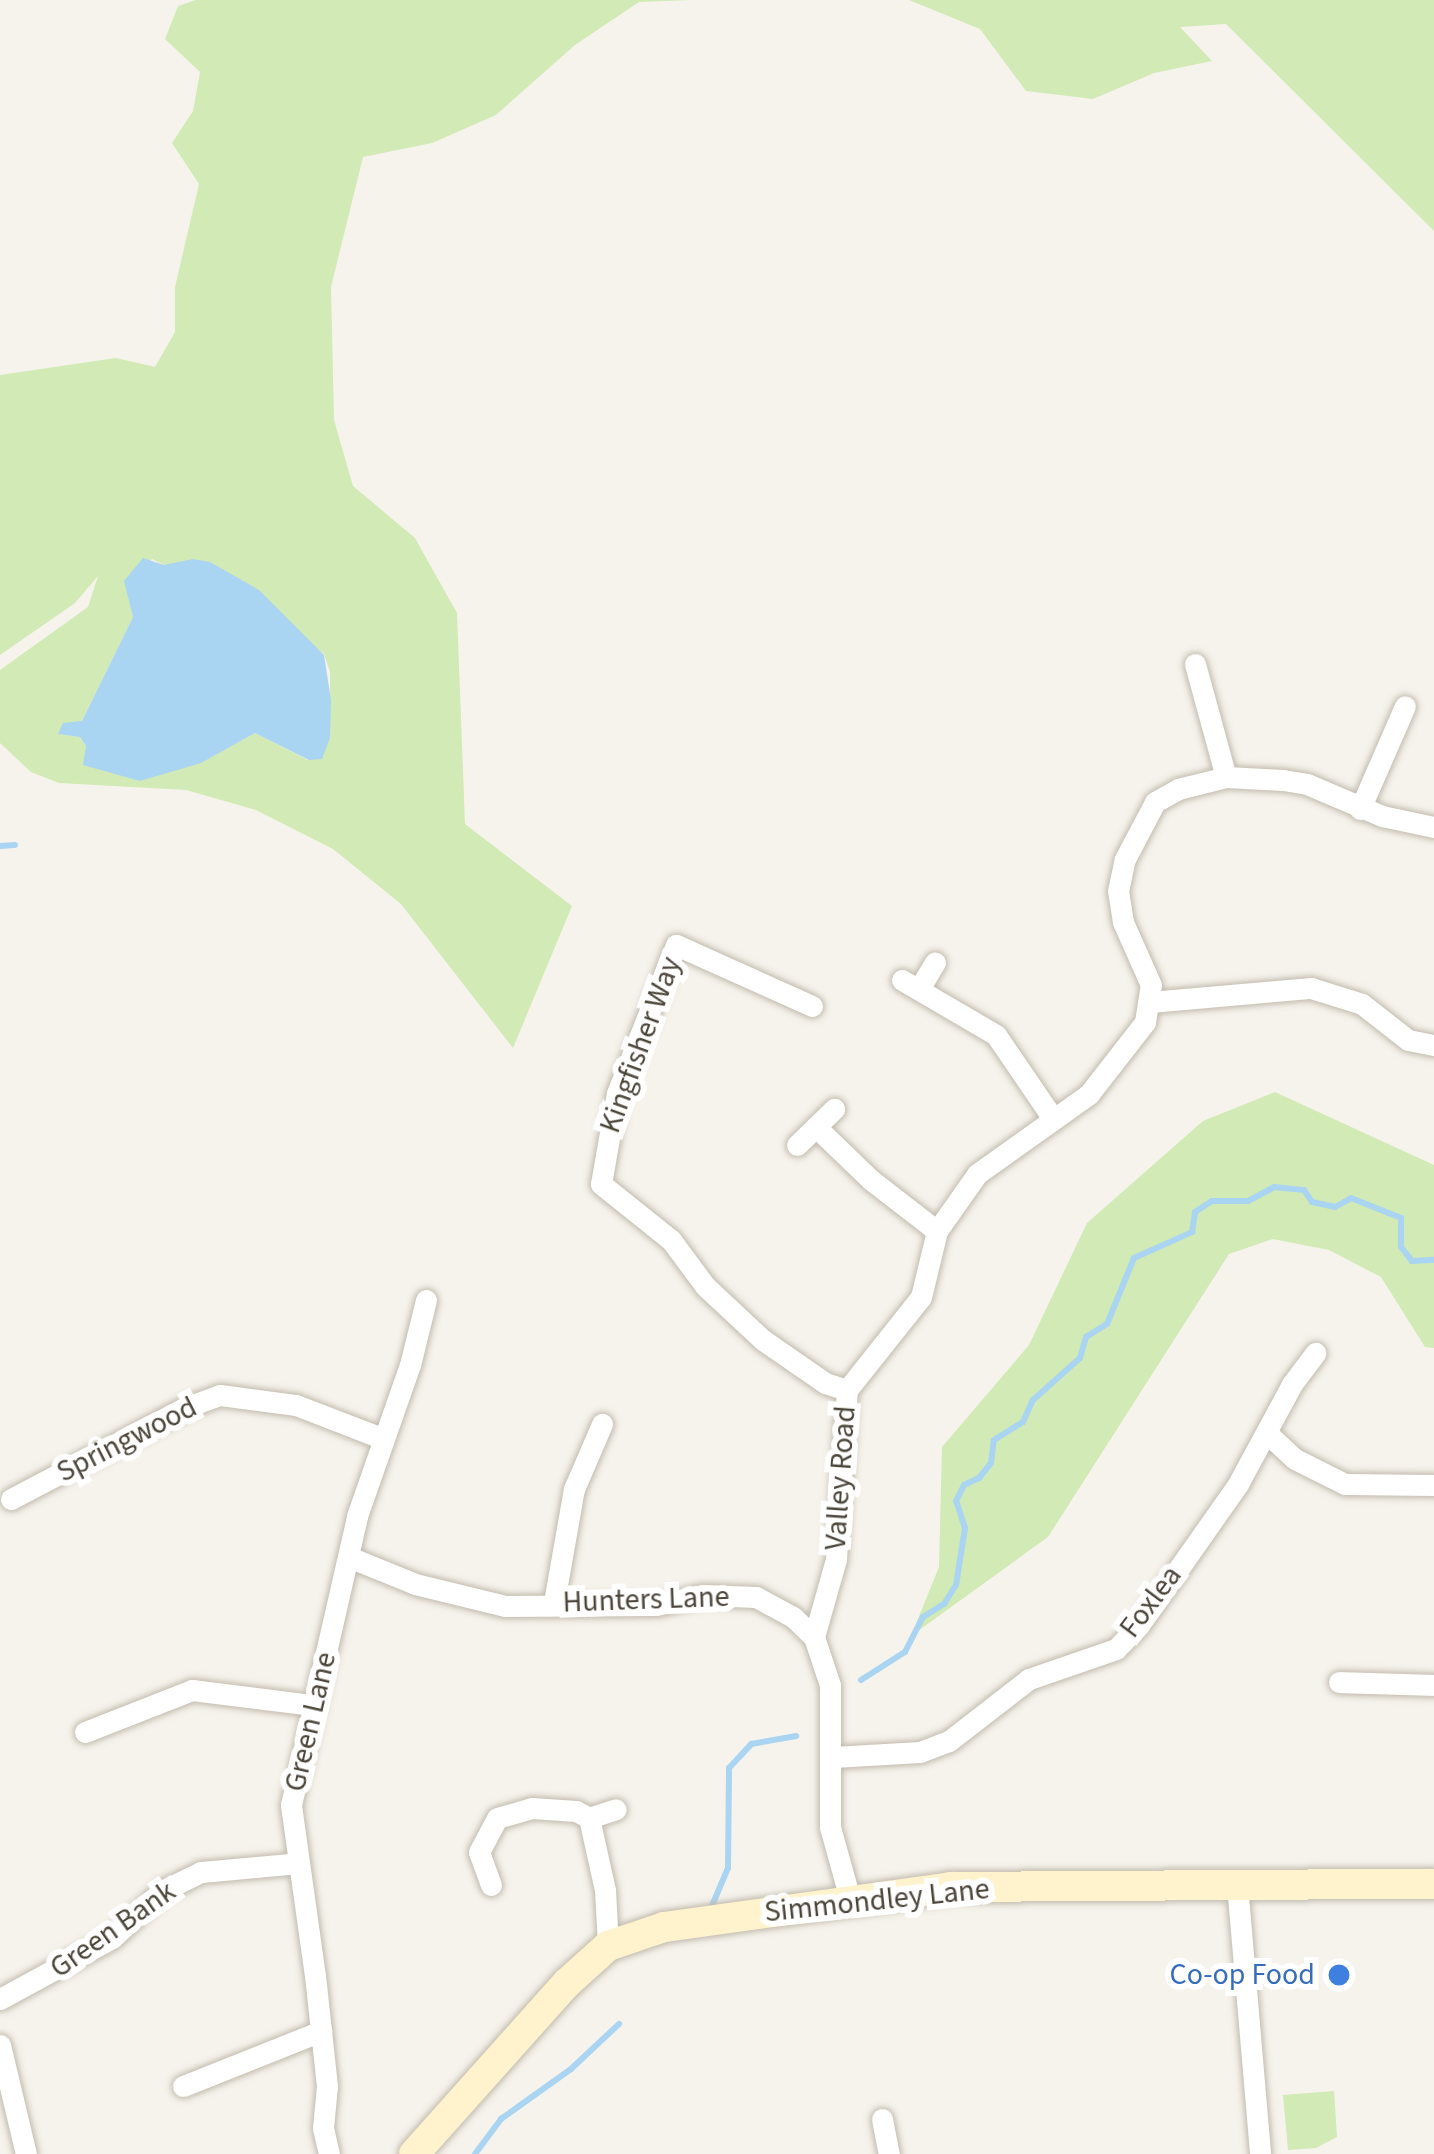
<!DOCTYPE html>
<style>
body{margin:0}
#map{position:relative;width:1434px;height:2154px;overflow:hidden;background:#f6f3ec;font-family:"Source Sans 3",sans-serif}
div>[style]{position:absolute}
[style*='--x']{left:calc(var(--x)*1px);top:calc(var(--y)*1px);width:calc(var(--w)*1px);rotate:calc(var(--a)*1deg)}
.green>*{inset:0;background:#d2eab5}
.water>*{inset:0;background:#a9d4f2}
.stream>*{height:6px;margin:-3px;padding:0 3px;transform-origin:3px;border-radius:3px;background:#a9d4f2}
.roads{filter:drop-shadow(0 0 3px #c2bbae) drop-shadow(0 0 3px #c2bbae)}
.street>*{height:21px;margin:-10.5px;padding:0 10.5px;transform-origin:10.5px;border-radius:10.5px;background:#fff}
.secondary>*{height:30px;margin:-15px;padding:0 15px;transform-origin:15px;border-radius:15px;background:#fff3cd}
.dots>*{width:33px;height:33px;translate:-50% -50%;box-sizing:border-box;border:6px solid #fff;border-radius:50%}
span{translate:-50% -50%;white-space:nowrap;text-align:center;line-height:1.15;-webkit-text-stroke:12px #fff;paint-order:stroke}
.street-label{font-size:30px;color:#4b4439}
.shop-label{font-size:30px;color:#366cbe}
.right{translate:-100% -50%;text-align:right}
</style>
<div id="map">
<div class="green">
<i style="clip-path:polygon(evenodd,196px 0,691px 0,639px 2px,575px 45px,496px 115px,432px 143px,363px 157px,331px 287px,334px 420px,353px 486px,415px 538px,457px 613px,465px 824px,572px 906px,513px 1048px,401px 904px,333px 849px,256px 810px,186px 790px,59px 783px,31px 772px,0 743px,0 670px,88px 607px,98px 576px,75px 603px,0 655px,0 375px,116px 358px,155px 367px,175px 332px,175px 287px,199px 184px,172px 143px,193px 111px,200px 72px,165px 39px,178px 6px,196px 0,152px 559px,164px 565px,210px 562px,324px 654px,330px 672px,330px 738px,308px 760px,255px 733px,200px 763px,86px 746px,80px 737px,59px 734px,82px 721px,133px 617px,125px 581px,152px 559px)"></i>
<i style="clip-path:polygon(909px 0,1434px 0,1434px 231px,1226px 24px,1180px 27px,1212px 61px,1154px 73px,1093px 99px,1026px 91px,980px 29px)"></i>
<i style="clip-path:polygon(1275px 1092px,1434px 1165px,1434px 1348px,1425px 1347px,1381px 1277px,1329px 1250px,1273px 1239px,1229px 1254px,1048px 1537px,911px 1636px,939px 1567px,942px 1447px,1029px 1345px,1087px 1223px,1203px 1121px)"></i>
<i style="clip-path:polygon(1334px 2091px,1337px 2137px,1316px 2148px,1288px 2150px,1283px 2095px)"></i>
</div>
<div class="water">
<i style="clip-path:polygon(143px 558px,164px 565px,193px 559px,210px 562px,259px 590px,324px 655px,331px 700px,330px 738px,322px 759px,309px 760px,255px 733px,201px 763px,140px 781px,83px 765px,86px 746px,80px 737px,58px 734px,63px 723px,82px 721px,133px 617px,124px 581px)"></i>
</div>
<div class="stream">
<i style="--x:0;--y:846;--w:15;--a:-4"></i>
<i style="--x:861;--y:1680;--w:52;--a:-32.5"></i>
<i style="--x:905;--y:1652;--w:39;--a:-63"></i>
<i style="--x:923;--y:1617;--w:25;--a:-32"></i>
<i style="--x:944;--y:1604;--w:22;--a:-58"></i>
<i style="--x:956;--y:1585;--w:58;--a:-81"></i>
<i style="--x:965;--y:1528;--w:28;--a:-108"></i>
<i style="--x:956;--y:1501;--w:18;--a:-63"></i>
<i style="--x:964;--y:1485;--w:17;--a:-25"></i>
<i style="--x:979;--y:1478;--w:19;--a:-51"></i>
<i style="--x:991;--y:1463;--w:23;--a:-83"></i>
<i style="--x:994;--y:1440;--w:34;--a:-32"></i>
<i style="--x:1023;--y:1422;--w:24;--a:-66"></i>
<i style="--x:1033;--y:1400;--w:63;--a:-41.8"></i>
<i style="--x:1080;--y:1358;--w:22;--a:-74"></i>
<i style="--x:1086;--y:1337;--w:25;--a:-32"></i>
<i style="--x:1107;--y:1324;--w:71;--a:-67.8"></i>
<i style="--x:1134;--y:1258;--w:64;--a:-24.1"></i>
<i style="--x:1192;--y:1232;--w:20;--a:-81"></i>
<i style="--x:1195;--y:1212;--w:20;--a:-33"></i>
<i style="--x:1212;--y:1201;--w:36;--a:0"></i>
<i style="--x:1248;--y:1201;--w:30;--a:-28"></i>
<i style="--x:1274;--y:1187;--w:30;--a:6"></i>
<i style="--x:1304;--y:1190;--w:14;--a:56"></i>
<i style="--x:1312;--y:1202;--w:24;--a:12"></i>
<i style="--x:1335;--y:1207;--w:18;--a:-29"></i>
<i style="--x:1351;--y:1198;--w:54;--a:21.8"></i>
<i style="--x:1401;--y:1218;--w:29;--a:90"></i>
<i style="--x:1401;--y:1247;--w:18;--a:52"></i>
<i style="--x:1412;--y:1261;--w:22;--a:-3"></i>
<i style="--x:711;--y:1908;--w:43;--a:-67"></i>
<i style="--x:728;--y:1868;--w:100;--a:-89.4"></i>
<i style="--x:729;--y:1768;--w:33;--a:-47"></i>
<i style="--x:751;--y:1744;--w:46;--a:-10.1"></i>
<i style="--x:475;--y:2154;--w:44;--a:-53.4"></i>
<i style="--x:501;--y:2119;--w:86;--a:-35.5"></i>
<i style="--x:571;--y:2069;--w:66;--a:-43.2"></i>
</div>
<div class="roads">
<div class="street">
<i style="--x:1195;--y:664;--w:117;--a:74.7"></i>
<i style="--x:1360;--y:809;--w:112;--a:-66.4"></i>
<i style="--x:902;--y:980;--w:109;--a:30.3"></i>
<i style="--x:996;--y:1035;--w:99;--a:55.7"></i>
<i style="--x:919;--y:989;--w:31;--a:-59"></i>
<i style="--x:1150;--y:1002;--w:162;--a:-5"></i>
<i style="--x:1311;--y:988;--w:53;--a:17.4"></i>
<i style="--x:1362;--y:1004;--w:58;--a:38"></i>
<i style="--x:1408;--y:1040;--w:26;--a:11"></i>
<i style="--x:812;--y:1006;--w:149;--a:-155.8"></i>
<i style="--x:676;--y:945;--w:159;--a:111.7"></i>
<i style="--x:617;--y:1093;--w:92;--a:100"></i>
<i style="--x:601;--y:1184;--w:90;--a:38.7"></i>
<i style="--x:671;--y:1240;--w:57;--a:53.5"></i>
<i style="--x:705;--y:1286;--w:79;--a:43"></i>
<i style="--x:763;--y:1340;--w:75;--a:34.7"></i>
<i style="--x:825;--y:1383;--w:23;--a:18"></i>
<i style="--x:816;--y:1127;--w:76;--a:43.9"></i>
<i style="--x:871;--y:1180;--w:83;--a:37.7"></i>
<i style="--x:797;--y:1145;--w:52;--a:-44.2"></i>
<i style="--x:1269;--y:1435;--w:35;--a:43"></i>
<i style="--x:1295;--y:1459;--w:56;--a:26.6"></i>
<i style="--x:1345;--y:1484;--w:89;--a:0.6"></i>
<i style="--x:11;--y:1499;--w:195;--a:-27.7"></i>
<i style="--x:184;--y:1408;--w:38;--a:-20"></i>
<i style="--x:220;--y:1395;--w:77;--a:7.5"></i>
<i style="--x:296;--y:1405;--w:94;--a:21.1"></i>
<i style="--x:349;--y:1557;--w:71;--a:22.2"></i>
<i style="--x:415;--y:1584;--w:93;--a:13.7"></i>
<i style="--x:505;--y:1606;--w:151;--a:-0.4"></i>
<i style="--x:656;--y:1605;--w:48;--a:-12"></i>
<i style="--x:703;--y:1595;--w:53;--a:2.2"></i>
<i style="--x:756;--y:1597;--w:42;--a:28.4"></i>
<i style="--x:793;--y:1617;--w:29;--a:44"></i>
<i style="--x:814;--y:1637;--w:51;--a:71.6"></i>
<i style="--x:830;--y:1685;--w:142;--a:90"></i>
<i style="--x:830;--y:1827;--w:75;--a:74.5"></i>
<i style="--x:554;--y:1602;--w:115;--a:-80"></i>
<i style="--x:574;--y:1489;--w:71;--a:-66.7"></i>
<i style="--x:814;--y:1637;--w:81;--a:-74.2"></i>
<i style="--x:836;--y:1559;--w:169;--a:-86.3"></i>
<i style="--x:847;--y:1390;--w:119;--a:-51.5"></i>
<i style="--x:921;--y:1297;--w:68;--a:-76.4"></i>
<i style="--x:937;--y:1231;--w:70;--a:-54.9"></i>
<i style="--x:977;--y:1174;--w:138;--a:-35.5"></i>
<i style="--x:1089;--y:1094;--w:91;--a:-52.1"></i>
<i style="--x:1145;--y:1022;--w:37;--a:-81"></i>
<i style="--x:1151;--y:985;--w:69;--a:-114"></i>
<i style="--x:1123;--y:922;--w:31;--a:-99"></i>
<i style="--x:1118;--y:891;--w:33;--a:-78"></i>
<i style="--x:1125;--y:859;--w:64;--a:-62.2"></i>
<i style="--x:1155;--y:802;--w:26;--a:-29"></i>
<i style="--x:1178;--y:789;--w:49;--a:-14"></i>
<i style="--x:1226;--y:777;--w:57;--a:3"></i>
<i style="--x:1283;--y:780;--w:24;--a:9"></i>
<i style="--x:1307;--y:784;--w:82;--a:23.1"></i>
<i style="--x:1382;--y:816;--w:53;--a:11.9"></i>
<i style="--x:1339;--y:1682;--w:95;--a:1.8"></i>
<i style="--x:85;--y:1732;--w:115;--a:-21.4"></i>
<i style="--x:192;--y:1690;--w:122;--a:7.1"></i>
<i style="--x:833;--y:1757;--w:87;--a:-3.3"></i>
<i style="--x:920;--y:1752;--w:31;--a:-21"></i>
<i style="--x:949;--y:1741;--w:101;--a:-37.8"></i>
<i style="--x:1029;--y:1679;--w:92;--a:-19"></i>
<i style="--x:1116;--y:1649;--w:33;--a:-46"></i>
<i style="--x:1139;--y:1625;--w:172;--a:-54.9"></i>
<i style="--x:1238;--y:1484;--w:114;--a:-61.6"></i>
<i style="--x:1292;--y:1384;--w:39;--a:-53"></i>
<i style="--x:589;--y:1818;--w:28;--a:-18"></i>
<i style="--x:1237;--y:1884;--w:271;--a:85.1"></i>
<i style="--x:491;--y:1885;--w:35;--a:-110"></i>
<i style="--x:479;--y:1852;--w:38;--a:-62"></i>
<i style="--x:497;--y:1818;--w:36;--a:-16"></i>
<i style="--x:532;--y:1808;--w:44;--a:3.9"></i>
<i style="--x:576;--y:1811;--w:15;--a:28"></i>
<i style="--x:589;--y:1818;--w:74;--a:77.5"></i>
<i style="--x:605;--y:1890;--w:56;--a:86.9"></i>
<i style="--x:0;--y:1999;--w:128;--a:-28.6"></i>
<i style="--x:112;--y:1938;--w:69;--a:-43.2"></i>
<i style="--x:162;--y:1891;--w:43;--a:-26"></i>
<i style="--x:201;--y:1872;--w:98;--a:-5.2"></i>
<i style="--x:0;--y:2045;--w:112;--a:76.6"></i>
<i style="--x:183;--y:2086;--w:149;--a:-21.7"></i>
<i style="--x:882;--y:2119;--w:36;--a:79"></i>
<i style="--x:329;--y:2154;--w:27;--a:-103"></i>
<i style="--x:323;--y:2128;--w:42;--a:-84.6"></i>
<i style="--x:327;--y:2086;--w:111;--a:-96.2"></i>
<i style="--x:315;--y:1976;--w:173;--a:-98"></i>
<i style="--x:291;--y:1805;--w:296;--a:-77.1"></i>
<i style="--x:357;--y:1516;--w:160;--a:-70.7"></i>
<i style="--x:410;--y:1365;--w:67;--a:-76.2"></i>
</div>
<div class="secondary">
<i style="--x:414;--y:2154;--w:229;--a:-48.2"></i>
<i style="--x:567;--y:1983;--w:55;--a:-42.1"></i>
<i style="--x:608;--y:1946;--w:59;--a:-18.7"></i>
<i style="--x:664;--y:1927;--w:290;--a:-7.9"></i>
<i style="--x:951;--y:1887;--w:483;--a:-0.4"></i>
</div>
</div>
<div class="dots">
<i style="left:1339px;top:1975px;background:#3f7fe0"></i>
</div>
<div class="street-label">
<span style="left:641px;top:1045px;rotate:-70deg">Kingfisher Way</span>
<span style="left:127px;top:1440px;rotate:-27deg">Springwood</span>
<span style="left:841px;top:1478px;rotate:-86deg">Valley Road</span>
<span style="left:646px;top:1600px;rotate:-2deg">Hunters Lane</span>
<span style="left:1151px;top:1602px;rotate:-53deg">Foxlea</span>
<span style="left:311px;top:1722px;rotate:-77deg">Green Lane</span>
<span style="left:877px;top:1901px;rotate:-6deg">Simmondley Lane</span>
<span style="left:113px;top:1930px;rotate:-35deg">Green Bank</span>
</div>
<div class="shop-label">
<span class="right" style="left:1315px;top:1975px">Co-op Food</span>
</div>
</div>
